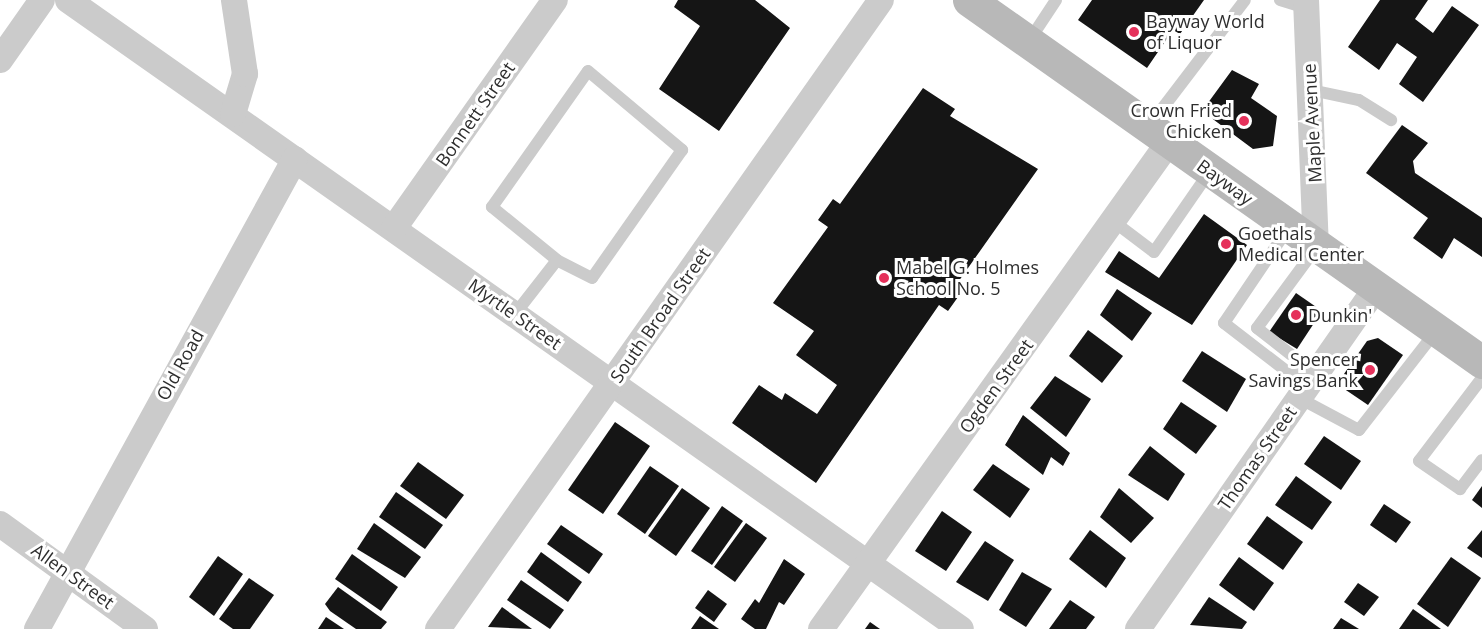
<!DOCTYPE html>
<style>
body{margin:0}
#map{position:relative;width:1482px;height:629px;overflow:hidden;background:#fff;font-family:"Open Sans",sans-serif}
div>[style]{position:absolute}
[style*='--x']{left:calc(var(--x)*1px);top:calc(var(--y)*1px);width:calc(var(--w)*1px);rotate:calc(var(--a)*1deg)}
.building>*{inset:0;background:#151515}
.lane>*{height:12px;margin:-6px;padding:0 6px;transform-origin:6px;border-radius:6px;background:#cbcbcb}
.street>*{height:26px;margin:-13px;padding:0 13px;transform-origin:13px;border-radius:13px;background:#cbcbcb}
.secondary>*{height:33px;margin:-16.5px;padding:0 16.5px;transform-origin:16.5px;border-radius:16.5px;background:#b8b8b8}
.dots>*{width:16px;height:16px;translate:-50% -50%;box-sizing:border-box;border:3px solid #fff;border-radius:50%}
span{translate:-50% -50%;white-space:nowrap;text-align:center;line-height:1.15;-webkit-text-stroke:6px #fff;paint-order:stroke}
.poi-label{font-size:18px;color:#2e2e2e}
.left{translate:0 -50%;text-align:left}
.right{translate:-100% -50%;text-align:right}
.street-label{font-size:18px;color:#2e2e2e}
</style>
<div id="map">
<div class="building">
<i style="clip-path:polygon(678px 0,755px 0,790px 28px,719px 131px,659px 89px,700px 26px,674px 7px)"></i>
<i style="clip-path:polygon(1092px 0,1204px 0,1180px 34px,1173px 30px,1147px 68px,1078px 20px)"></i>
<i style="clip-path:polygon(1380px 0,1428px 0,1415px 19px,1433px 33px,1452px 6px,1479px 25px,1423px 102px,1399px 84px,1417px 57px,1397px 43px,1379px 70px,1348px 47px)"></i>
<i style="clip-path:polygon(1232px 70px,1259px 84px,1251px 98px,1277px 116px,1273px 146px,1253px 149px,1202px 111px)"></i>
<i style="clip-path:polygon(923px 88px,955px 109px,950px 116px,1038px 169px,956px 285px,963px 290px,948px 311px,939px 305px,816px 483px,732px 423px,759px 385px,782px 400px,785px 393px,817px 414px,837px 385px,796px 355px,814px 331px,773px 303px,828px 227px,818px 220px,833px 199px,840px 204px)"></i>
<i style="clip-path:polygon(1402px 125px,1428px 143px,1413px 161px,1415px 173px,1482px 218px,1482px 257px,1454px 238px,1442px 259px,1413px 238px,1428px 218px,1366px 173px)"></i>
<i style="clip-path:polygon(1204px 214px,1247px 245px,1192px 325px,1105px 272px,1119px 251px,1159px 278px)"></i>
<i style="clip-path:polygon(1117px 289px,1152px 313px,1132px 341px,1100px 315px)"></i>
<i style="clip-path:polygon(1296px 293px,1322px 311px,1297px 349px,1269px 332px)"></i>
<i style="clip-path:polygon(1088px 330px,1123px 356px,1102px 383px,1069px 356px)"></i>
<i style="clip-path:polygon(1378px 338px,1403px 355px,1368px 405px,1337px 384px,1367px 341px)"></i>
<i style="clip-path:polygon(1202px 351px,1246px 379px,1227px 412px,1182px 381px)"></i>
<i style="clip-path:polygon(1055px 376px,1091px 399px,1066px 437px,1030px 408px)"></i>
<i style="clip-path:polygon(1181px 402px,1217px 426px,1196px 454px,1163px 429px)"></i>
<i style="clip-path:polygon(1023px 415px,1070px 453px,1063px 466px,1051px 457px,1043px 475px,1005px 445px)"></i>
<i style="clip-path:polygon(615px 422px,650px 446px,603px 514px,568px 490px)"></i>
<i style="clip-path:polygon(1324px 436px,1361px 461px,1341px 490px,1304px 464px)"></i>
<i style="clip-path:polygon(1150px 446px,1185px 474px,1168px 501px,1128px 475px)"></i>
<i style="clip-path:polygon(418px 462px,464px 495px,446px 519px,400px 486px)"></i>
<i style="clip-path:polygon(993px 464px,1030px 489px,1010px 518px,973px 490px)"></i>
<i style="clip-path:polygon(650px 466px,679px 486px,645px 534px,617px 514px)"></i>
<i style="clip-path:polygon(1296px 476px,1332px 502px,1312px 530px,1275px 505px)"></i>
<i style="clip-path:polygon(1482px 486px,1482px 508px,1472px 500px)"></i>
<i style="clip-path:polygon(682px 488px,710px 508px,676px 556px,648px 536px)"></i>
<i style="clip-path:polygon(1119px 488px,1154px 518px,1131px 543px,1100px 517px)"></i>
<i style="clip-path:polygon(396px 492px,443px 525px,425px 549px,379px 517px)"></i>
<i style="clip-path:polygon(1384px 504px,1411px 522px,1396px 543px,1370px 525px)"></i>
<i style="clip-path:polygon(722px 506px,743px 521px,712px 565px,691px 551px)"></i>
<i style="clip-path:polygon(942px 511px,972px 532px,946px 571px,915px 551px)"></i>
<i style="clip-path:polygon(1267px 516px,1303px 542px,1283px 570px,1247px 544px)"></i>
<i style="clip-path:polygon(374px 523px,421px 557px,405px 578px,357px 549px)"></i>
<i style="clip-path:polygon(746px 523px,767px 538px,735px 582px,714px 567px)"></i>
<i style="clip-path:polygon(561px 525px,603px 554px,589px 574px,547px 544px)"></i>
<i style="clip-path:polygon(1090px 530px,1126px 558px,1106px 588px,1069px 559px)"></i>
<i style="clip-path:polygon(1482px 530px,1482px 558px,1467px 548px)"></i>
<i style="clip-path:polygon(985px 541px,1014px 560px,988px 601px,956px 582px)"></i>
<i style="clip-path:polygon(541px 552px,582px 582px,568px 602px,527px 572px)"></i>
<i style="clip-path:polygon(352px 554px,398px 587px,381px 611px,335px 579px)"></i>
<i style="clip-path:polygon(218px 556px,243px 574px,214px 616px,189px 597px)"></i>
<i style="clip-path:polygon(1239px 557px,1274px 583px,1254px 611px,1219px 585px)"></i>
<i style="clip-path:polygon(1451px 557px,1481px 578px,1448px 627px,1417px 604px)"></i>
<i style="clip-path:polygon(784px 559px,805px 574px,784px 605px,779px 602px,766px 629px,755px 629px,741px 619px,755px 599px,759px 603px)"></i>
<i style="clip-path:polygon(1022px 572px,1052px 589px,1026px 627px,999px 610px)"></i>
<i style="clip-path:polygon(249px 578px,274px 595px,250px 629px,233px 629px,219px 619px)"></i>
<i style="clip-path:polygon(521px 580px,564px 610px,550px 629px,507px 600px)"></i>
<i style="clip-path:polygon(1358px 583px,1379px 597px,1364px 616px,1344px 602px)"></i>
<i style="clip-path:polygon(338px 587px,387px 622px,381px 629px,356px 629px,330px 611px,325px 604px)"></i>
<i style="clip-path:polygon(708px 590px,727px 604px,714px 622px,695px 608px)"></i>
<i style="clip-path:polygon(1209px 597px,1247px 622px,1242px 629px,1190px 625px)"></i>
<i style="clip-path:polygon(1070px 600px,1095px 617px,1086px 629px,1049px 629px)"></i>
<i style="clip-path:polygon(502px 607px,532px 629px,488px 627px)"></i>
<i style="clip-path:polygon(1413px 609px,1441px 629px,1399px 629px)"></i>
<i style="clip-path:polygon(700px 616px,719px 629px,691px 629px)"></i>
<i style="clip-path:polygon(326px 617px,344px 629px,318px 629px)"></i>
<i style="clip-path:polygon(1341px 618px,1359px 629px,1333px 629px)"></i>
<i style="clip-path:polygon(870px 622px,880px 629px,865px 629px)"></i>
</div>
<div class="lane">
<i style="--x:1280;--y:0;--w:28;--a:17"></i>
<i style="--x:1029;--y:41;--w:49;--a:-56.6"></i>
<i style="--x:588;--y:71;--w:123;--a:40"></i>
<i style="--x:682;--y:150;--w:156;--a:125.1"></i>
<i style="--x:592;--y:278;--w:39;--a:-153"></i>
<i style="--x:557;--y:260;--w:84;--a:-140.8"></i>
<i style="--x:492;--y:207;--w:166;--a:-54.8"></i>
<i style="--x:1311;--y:90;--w:49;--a:11.8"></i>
<i style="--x:1359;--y:100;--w:38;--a:32"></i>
<i style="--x:1149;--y:126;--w:158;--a:-52.7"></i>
<i style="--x:1113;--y:221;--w:51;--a:37.1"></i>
<i style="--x:1154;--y:252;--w:98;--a:-55.3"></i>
<i style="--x:1289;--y:227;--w:116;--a:124.1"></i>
<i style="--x:1224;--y:323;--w:105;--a:37.6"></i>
<i style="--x:515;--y:314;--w:68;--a:-52.1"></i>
<i style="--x:1482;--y:378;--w:104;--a:127.2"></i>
<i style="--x:1419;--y:461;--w:50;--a:34.3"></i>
<i style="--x:1460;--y:489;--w:36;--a:-53"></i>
<i style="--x:1306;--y:385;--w:30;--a:-113"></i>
<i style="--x:1294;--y:357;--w:47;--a:-141.9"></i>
<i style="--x:1257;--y:328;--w:99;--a:-53.6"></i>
<i style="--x:1299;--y:398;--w:68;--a:28.1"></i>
<i style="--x:1359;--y:430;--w:125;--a:-52.1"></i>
</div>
<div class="street">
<i style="--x:68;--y:0;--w:1092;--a:35.16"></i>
<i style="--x:1306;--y:0;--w:247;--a:87.7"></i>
<i style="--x:0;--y:60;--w:73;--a:-55"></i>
<i style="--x:233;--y:114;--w:42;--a:-73.3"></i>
<i style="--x:245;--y:74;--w:75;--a:-98.5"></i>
<i style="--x:394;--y:228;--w:279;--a:-54.8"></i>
<i style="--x:0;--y:524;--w:179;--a:35.9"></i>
<i style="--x:37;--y:629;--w:536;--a:-61.24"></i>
<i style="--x:438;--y:629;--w:769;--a:-54.84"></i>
<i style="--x:821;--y:629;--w:599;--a:-54.45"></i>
<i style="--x:1138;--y:629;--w:416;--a:-55.1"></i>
</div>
<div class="secondary">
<i style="--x:969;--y:0;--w:628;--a:35.21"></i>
</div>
<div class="dots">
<i style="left:1134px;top:32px;background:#e5315b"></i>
<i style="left:1244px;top:121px;background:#e5315b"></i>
<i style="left:1226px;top:244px;background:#e5315b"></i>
<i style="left:884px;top:278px;background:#e5315b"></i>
<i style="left:1296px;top:315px;background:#e5315b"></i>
<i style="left:1370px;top:370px;background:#e5315b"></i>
</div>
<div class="poi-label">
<span class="left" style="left:1146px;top:32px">Bayway World<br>of Liquor</span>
<span class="right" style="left:1232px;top:121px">Crown Fried<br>Chicken</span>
<span class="left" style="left:1238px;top:244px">Goethals<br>Medical Center</span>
<span class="left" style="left:896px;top:278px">Mabel G. Holmes<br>School No. 5</span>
<span class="left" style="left:1308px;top:315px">Dunkin'</span>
<span class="right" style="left:1358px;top:370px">Spencer<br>Savings Bank</span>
</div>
<div class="street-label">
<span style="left:475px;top:114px;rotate:-55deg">Bonnett Street</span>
<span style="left:1312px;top:123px;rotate:-93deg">Maple Avenue</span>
<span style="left:1225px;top:182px;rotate:36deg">Bayway</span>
<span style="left:515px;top:314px;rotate:35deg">Myrtle Street</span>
<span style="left:660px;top:315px;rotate:-55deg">South Broad Street</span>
<span style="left:180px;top:365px;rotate:-61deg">Old Road</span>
<span style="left:996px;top:386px;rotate:-54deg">Ogden Street</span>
<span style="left:1257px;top:458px;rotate:-55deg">Thomas Street</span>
<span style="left:73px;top:576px;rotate:36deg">Allen Street</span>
</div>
</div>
